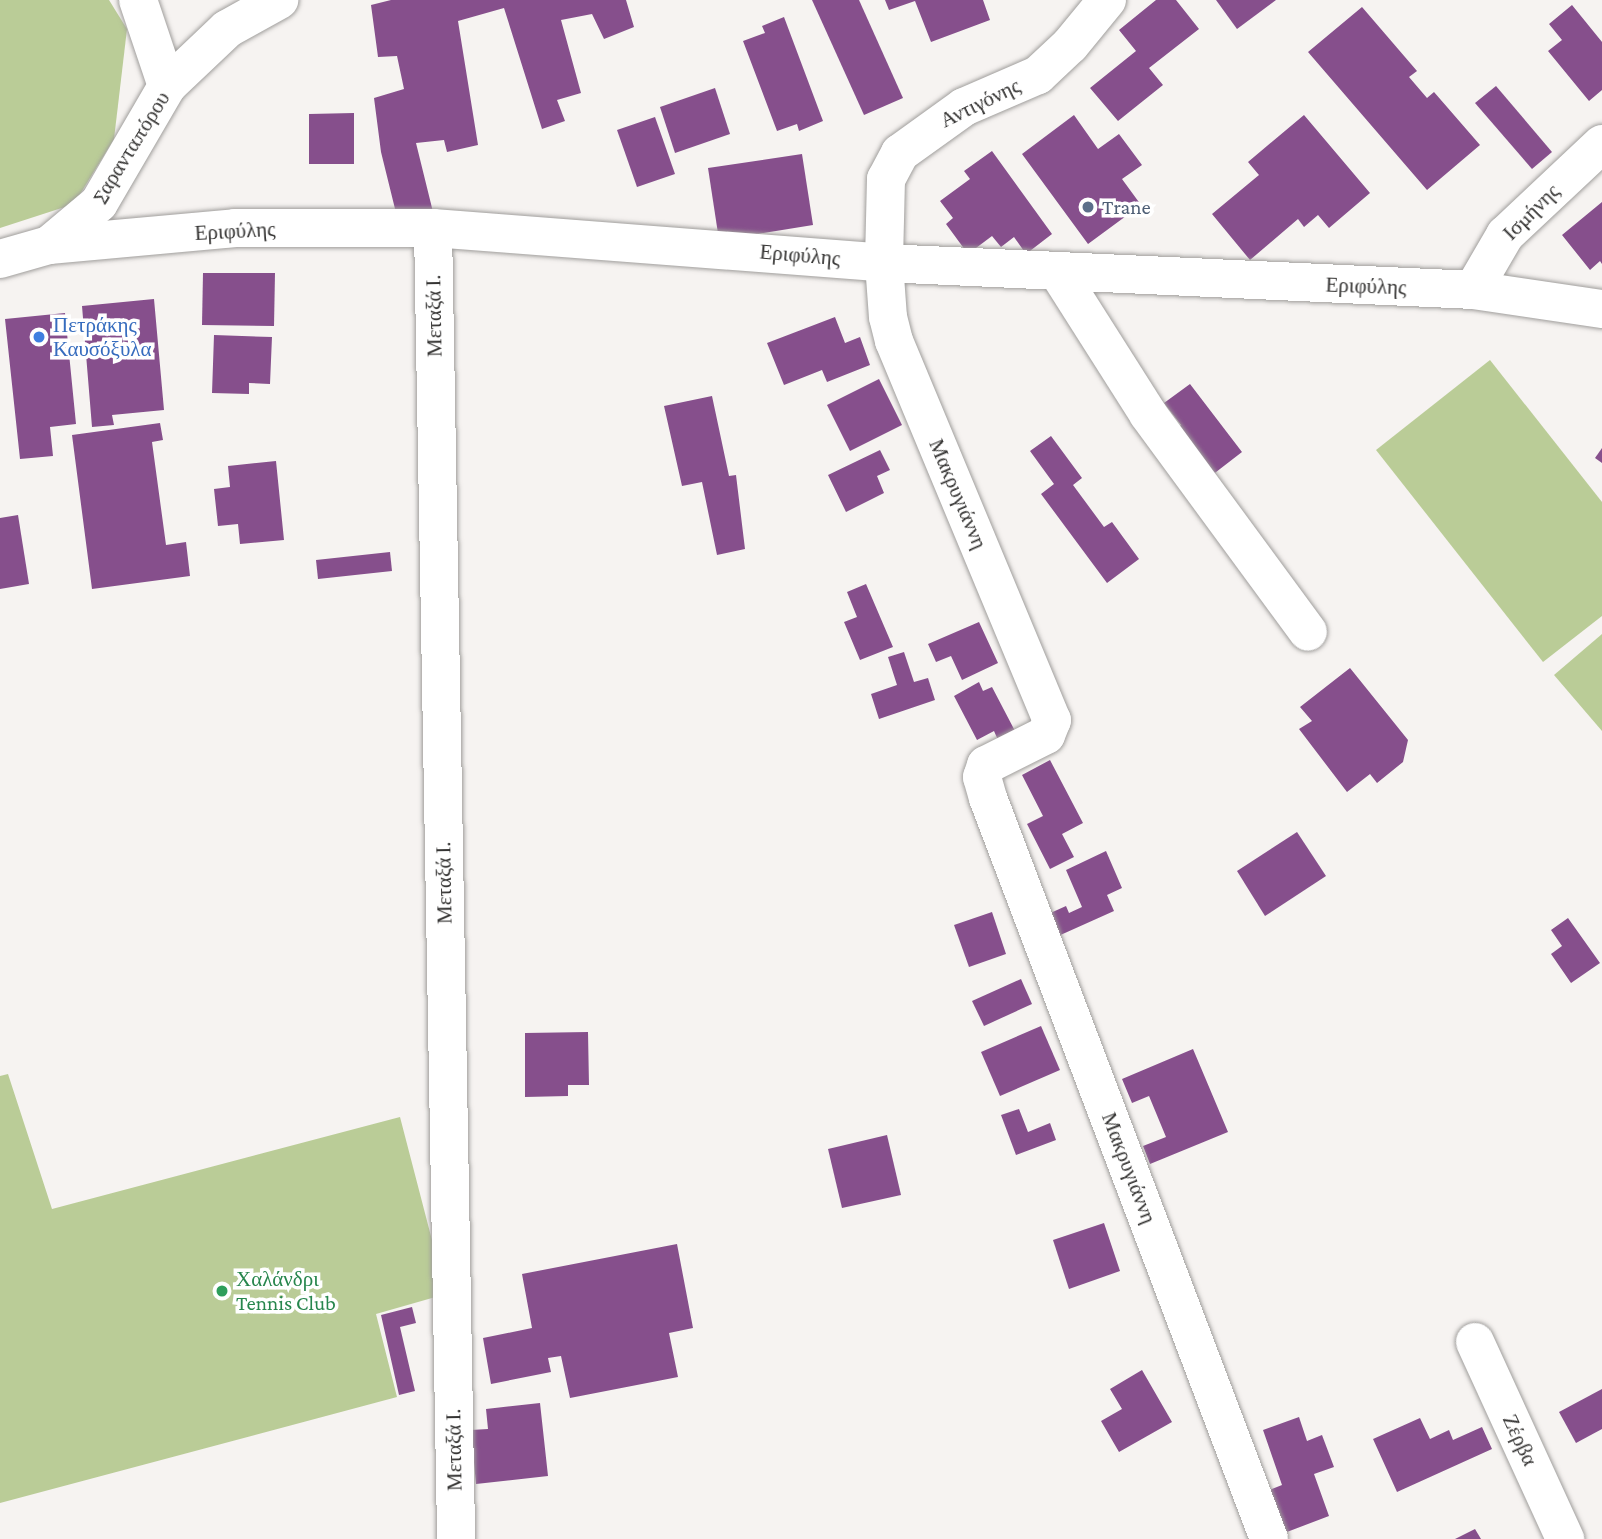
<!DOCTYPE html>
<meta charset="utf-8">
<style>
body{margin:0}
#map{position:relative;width:1602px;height:1539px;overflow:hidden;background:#f6f3f1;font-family:"Crimson Pro",serif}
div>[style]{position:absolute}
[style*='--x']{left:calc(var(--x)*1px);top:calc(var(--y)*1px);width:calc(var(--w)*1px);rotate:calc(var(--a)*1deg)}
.green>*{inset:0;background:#bacc97}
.building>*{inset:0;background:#864f8c}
.roads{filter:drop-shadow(0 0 2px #a09e9c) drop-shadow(0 0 2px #a09e9c)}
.minor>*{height:38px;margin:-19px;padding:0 19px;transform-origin:19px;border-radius:19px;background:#fff}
.dots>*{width:19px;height:19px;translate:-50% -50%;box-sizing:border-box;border:4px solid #fff;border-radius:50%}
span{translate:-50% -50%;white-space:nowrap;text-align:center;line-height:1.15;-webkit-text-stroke:7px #fff;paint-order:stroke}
.street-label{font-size:21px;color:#333231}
.service-label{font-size:21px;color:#4e5e75}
.left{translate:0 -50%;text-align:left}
.shop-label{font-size:21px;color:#366cbe}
.leisure-label{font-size:21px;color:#27864d}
</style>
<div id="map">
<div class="green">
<i style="clip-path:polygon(0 0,109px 0,127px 29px,114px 139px,74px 204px,0 228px)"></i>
<i style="clip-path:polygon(1490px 360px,1602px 502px,1602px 616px,1543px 662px,1376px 450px)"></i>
<i style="clip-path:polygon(1602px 634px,1602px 731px,1554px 675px)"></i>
<i style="clip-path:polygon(8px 1074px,52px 1209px,400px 1117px,446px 1294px,376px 1314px,397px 1397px,0 1503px,0 1076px)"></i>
</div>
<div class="building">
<i style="clip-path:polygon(391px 0,626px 0,634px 27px,604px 39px,592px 14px,561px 20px,581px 93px,557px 100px,565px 121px,542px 129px,504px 8px,458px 21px,478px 145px,447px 152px,444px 140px,416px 143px,433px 212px,398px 221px,381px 152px,374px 98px,404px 89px,397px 56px,378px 57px,371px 5px)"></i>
<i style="clip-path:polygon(812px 0,859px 0,903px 98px,864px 115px)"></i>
<i style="clip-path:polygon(885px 0,983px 0,990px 20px,931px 42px,915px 1px,889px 10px)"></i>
<i style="clip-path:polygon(1156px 0,1176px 0,1199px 29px,1149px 68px,1163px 85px,1118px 121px,1090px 88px,1136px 51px,1119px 30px)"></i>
<i style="clip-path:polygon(1216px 0,1276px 0,1237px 29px)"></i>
<i style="clip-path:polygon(1572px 5px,1602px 42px,1602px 90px,1589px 101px,1548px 51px,1562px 40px,1549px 24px)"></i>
<i style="clip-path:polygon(1362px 7px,1417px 71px,1409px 77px,1427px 98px,1434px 92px,1480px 145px,1427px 190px,1308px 52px)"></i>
<i style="clip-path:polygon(784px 17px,823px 121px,799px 131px,797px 124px,777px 131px,743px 41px,765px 33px,762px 26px)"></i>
<i style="clip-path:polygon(1496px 86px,1552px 152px,1532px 169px,1475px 103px)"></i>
<i style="clip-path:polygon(715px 88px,730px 134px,675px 153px,660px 107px)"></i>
<i style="clip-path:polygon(354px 113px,354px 164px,309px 164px,309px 114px)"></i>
<i style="clip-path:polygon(1074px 115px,1098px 149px,1119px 134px,1142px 165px,1122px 179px,1141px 205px,1088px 244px,1022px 154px)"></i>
<i style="clip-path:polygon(1304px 115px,1370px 193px,1329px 228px,1318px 215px,1304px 227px,1298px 219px,1250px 260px,1212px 214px,1259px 175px,1248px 162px)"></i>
<i style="clip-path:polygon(655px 117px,675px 174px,637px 187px,617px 130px)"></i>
<i style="clip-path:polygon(992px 151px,1052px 234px,1026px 254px,1014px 237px,1001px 247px,992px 236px,968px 254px,946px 224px,953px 218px,940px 201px,970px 179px,964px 171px)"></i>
<i style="clip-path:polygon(802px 154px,813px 225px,719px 240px,708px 168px)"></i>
<i style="clip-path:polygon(1602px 202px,1602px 264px,1600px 261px,1590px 270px,1562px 235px)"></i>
<i style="clip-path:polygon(203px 273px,275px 273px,274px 326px,202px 325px)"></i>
<i style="clip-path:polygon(154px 299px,164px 410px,112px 415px,114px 425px,92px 427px,82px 306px)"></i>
<i style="clip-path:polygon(65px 313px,76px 424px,50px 427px,53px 456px,20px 459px,5px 319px)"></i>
<i style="clip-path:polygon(835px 317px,845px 343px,860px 337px,870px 365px,827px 382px,822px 370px,784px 385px,767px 343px)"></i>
<i style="clip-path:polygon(214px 335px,272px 337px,270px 384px,249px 383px,249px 394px,212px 393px)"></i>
<i style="clip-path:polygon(879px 379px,902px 425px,850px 451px,827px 405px)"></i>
<i style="clip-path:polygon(1190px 384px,1242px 452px,1207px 479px,1172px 433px,1181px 425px,1164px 403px)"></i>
<i style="clip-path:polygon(712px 396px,729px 476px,736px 475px,745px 549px,717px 555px,702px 482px,682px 486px,664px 406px)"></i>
<i style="clip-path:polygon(160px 423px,163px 440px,152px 442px,166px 545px,186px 542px,190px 576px,92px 589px,72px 435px)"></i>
<i style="clip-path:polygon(1051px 436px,1082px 478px,1073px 485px,1104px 527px,1112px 522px,1139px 559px,1107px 583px,1041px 494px,1054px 484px,1030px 451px)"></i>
<i style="clip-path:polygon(1602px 448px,1602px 463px,1595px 458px)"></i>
<i style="clip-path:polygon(880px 450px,890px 470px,877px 476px,884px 493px,846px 512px,828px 475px)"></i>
<i style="clip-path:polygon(276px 461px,284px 540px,240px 544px,238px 524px,218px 526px,214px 489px,230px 487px,228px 466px)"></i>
<i style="clip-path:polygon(18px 515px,29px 584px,0 589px,0 518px)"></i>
<i style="clip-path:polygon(390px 552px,392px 571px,318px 579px,316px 560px)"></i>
<i style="clip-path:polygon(866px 584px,893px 647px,860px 660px,844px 622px,857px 617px,847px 592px)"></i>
<i style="clip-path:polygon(979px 622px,998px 663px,962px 680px,951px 656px,936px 662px,928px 644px)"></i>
<i style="clip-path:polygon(904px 652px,914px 682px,928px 678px,935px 700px,879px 719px,871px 694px,897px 685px,888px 657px)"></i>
<i style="clip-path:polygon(1350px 668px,1408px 740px,1403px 762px,1377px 783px,1370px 774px,1347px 792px,1299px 729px,1312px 721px,1300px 707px)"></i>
<i style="clip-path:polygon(979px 682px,983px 691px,992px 687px,1015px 731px,998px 740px,994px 731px,977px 740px,954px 696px)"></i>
<i style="clip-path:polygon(1050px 760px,1083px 823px,1062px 834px,1074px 857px,1050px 869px,1027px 824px,1043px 816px,1022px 775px)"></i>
<i style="clip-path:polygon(1297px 832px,1326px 876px,1265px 916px,1237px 871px)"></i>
<i style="clip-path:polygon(1106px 851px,1122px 888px,1107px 895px,1114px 911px,1056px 937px,1046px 915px,1066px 906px,1069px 913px,1082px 907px,1066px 870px)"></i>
<i style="clip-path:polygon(992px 912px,1006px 954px,969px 967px,954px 925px)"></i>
<i style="clip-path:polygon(1568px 918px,1600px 963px,1571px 983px,1551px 954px,1562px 946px,1551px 930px)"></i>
<i style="clip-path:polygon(1021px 979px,1032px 1004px,984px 1026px,972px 1001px)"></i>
<i style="clip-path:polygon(1041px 1026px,1060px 1070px,1000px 1096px,981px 1052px)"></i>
<i style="clip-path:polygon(588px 1032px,589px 1085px,568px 1085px,568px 1096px,525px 1097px,525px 1033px)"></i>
<i style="clip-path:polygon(1193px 1049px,1228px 1132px,1150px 1164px,1143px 1146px,1166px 1137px,1149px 1096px,1132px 1103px,1122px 1079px)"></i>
<i style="clip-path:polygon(1019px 1109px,1028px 1132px,1050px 1123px,1056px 1140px,1016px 1155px,1001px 1115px)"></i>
<i style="clip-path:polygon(887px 1135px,901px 1195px,842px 1208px,828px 1149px)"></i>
<i style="clip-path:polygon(1104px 1223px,1120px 1271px,1069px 1289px,1053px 1240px)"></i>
<i style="clip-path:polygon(677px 1244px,693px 1328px,669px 1333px,678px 1377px,570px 1398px,561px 1356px,548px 1358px,551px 1372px,491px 1384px,483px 1338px,532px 1328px,522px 1274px)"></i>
<i style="clip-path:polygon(412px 1307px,416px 1323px,400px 1327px,415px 1391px,399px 1395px,381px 1315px)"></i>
<i style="clip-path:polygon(1142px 1370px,1172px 1422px,1119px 1452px,1101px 1421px,1122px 1409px,1110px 1389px)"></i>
<i style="clip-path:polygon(1602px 1389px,1602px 1429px,1576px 1443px,1559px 1412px)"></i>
<i style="clip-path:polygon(540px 1403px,548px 1476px,476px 1484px,471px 1430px,488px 1429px,486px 1409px)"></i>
<i style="clip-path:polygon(1299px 1417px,1307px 1441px,1322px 1435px,1334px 1467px,1314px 1474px,1329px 1516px,1279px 1535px,1264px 1492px,1282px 1485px,1263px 1430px)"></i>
<i style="clip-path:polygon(1420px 1418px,1430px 1439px,1449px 1430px,1453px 1440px,1482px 1427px,1492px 1449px,1397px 1492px,1373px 1439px)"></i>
<i style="clip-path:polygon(1475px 1529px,1481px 1539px,1455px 1539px)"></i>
</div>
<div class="roads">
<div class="minor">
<i style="--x:138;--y:0;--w:91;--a:71.4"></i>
<i style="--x:1107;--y:0;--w:58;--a:129.4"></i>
<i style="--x:1070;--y:45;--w:44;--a:136.8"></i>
<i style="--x:1038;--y:75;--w:81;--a:156.6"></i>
<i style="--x:964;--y:107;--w:79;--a:144.3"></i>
<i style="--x:900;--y:153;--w:30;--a:118"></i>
<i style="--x:886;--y:179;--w:84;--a:91.4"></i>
<i style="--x:884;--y:263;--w:54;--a:85.8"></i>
<i style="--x:888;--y:317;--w:25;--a:76"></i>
<i style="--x:894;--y:341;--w:411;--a:67.4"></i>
<i style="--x:1052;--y:720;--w:16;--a:112"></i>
<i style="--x:1046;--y:735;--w:67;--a:153.4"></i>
<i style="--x:986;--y:765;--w:13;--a:108"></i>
<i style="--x:982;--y:777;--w:22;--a:74"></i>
<i style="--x:988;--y:798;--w:792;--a:69.23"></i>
<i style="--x:433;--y:228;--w:1311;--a:88.99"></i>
<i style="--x:49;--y:245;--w:65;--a:-40"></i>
<i style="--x:99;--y:203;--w:135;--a:-59.8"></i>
<i style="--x:167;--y:86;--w:83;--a:-43.5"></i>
<i style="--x:227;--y:29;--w:60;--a:-29.1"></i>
<i style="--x:0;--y:259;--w:51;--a:-15.9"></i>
<i style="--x:49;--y:245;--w:187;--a:-5.2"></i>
<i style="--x:235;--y:228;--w:198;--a:0"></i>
<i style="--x:433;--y:228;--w:452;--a:4.4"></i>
<i style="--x:884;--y:263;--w:590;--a:2.62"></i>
<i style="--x:1473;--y:290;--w:130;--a:8.4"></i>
<i style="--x:1058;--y:272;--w:168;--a:57.6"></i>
<i style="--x:1148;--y:414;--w:270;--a:53.7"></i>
<i style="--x:1473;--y:290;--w:64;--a:-59.8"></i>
<i style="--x:1505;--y:235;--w:133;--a:-43.2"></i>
<i style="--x:1475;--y:1342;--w:217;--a:65.4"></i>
</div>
</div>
<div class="dots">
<i style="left:1088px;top:207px;background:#5c6f8a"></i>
<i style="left:39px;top:337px;background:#3f7fe0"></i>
<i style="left:222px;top:1291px;background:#2e9e5b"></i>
</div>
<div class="street-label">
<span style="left:980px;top:103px;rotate:-26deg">Αντιγόνης</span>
<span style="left:131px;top:147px;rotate:-58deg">Σαρανταπόρου</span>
<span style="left:1531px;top:212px;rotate:-45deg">Ισμήνης</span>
<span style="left:235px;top:231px;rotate:-3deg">Εριφύλης</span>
<span style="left:800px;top:255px;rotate:5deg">Εριφύλης</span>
<span style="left:1366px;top:286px;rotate:2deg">Εριφύλης</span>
<span style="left:434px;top:316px;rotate:-91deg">Μεταξά Ι.</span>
<span style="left:958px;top:494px;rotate:67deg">Μακρυγιάννη</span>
<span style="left:444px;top:883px;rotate:-91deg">Μεταξά Ι.</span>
<span style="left:1129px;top:1168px;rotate:69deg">Μακρυγιάννη</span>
<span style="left:1520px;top:1440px;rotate:65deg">Ζέρβα</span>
<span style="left:454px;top:1450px;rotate:-91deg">Μεταξά Ι.</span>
</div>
<div class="service-label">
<span class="left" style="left:1102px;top:207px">Trane</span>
</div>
<div class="shop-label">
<span class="left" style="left:53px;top:337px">Πετράκης<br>Καυσόξυλα</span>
</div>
<div class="leisure-label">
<span class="left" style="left:236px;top:1291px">Χαλάνδρι<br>Tennis Club</span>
</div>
</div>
